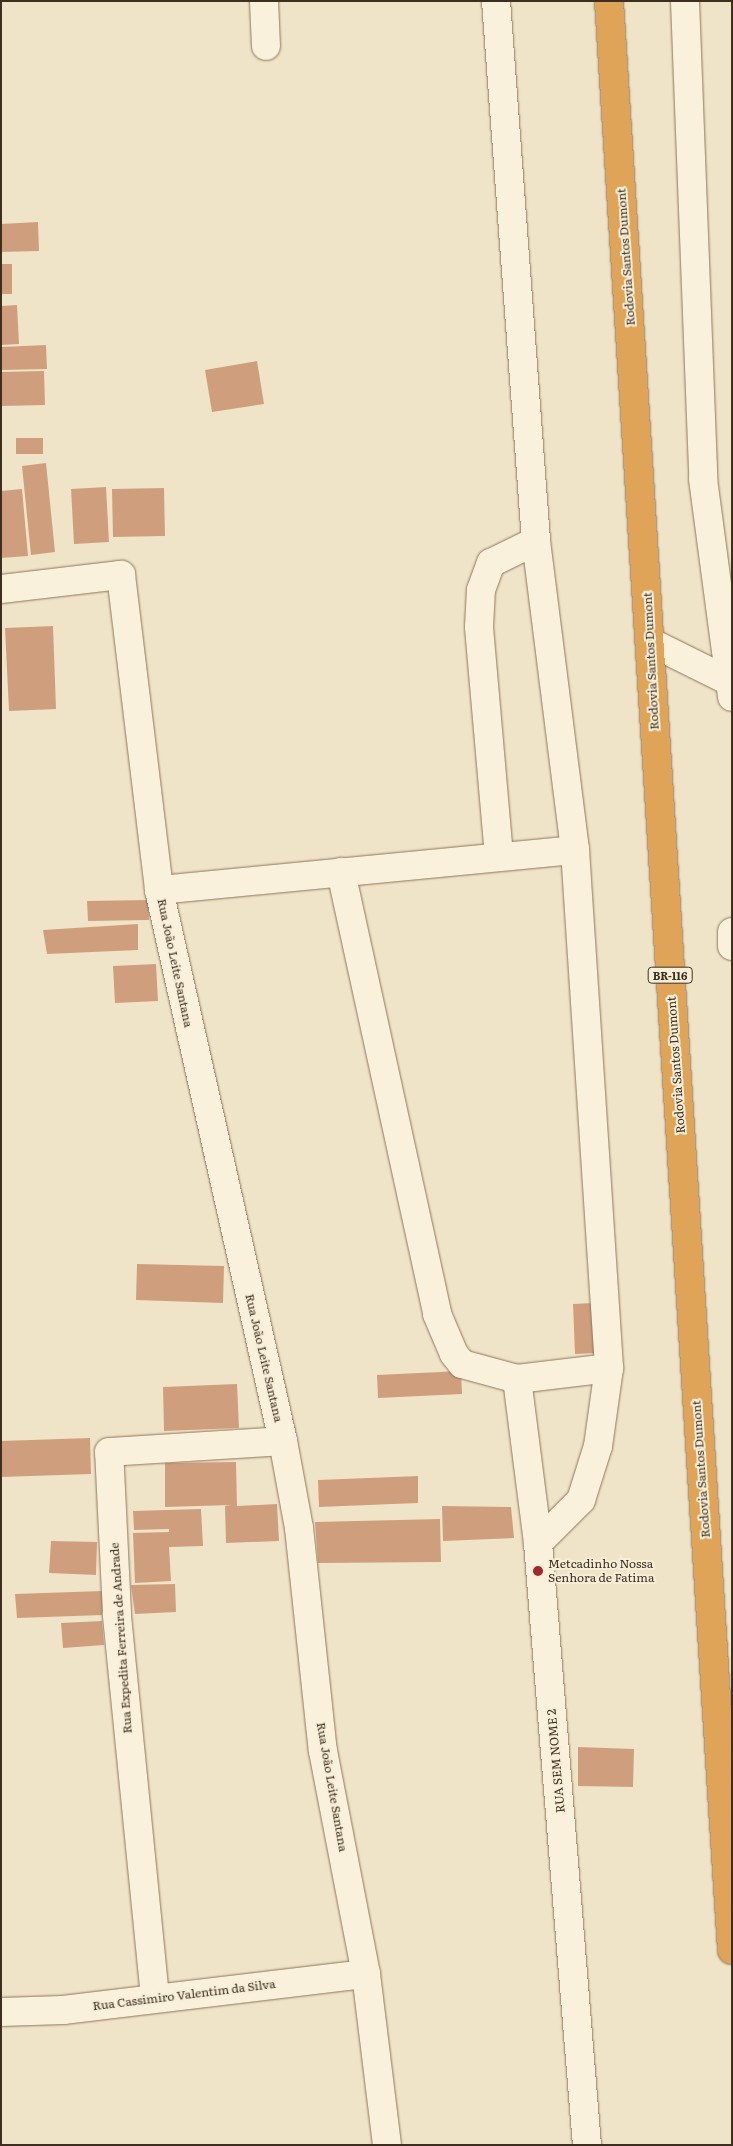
<!DOCTYPE html>
<meta charset="utf-8">
<style>
body{margin:0}
#map{position:relative;width:733px;height:2146px;overflow:hidden;background:#f0e4c8;font-family:Literata,serif}
div>[style]{position:absolute}
[style*='--x']{left:calc(var(--x)*1px);top:calc(var(--y)*1px);width:calc(var(--w)*1px);rotate:calc(var(--a)*1deg)}
.building>*{inset:0;background:#cf9f7d}
.roads{filter:drop-shadow(0 0 1px #8d765c) drop-shadow(0 0 1px #8d765c)}
.street>*{height:28px;margin:-14px;padding:0 14px;transform-origin:14px;border-radius:14px;background:#faf1dc}
.highway>*{height:28px;margin:-14px;padding:0 14px;transform-origin:14px;border-radius:14px;background:#e0a458}
.dots>*{width:14px;height:14px;translate:-50% -50%;box-sizing:border-box;border:2px solid #f7eed8;border-radius:50%}
span{translate:-50% -50%;white-space:nowrap;text-align:center;line-height:1.15;-webkit-text-stroke:4px #f7eed8;paint-order:stroke}
.shield-label span{padding:1px 4px;background:#f7eed8;border:1px solid;border-radius:4px;-webkit-text-stroke-width:0}
.shield-label{font-size:11px;color:#3d2e20;font-weight:700}
.street-label{font-size:12px;color:#3d2e20}
.poi-label{font-size:12px;color:#3d2e20}
.left{translate:0 -50%;text-align:left}
.frame{position:absolute;inset:0;border:2px solid #3d2e20;pointer-events:none}
</style>
<div id="map">
<div class="building">
<i style="clip-path:polygon(38px 222px,39px 251px,1px 252px,1px 224px)"></i>
<i style="clip-path:polygon(1px 264px,12px 264px,12px 294px,1px 294px)"></i>
<i style="clip-path:polygon(17px 305px,19px 344px,1px 345px,1px 306px)"></i>
<i style="clip-path:polygon(46px 345px,47px 369px,1px 370px,1px 347px)"></i>
<i style="clip-path:polygon(257px 361px,264px 404px,212px 412px,205px 370px)"></i>
<i style="clip-path:polygon(44px 371px,45px 405px,1px 406px,1px 372px)"></i>
<i style="clip-path:polygon(16px 438px,43px 438px,43px 454px,16px 454px)"></i>
<i style="clip-path:polygon(46px 463px,55px 552px,31px 555px,22px 466px)"></i>
<i style="clip-path:polygon(106px 487px,109px 542px,74px 544px,71px 489px)"></i>
<i style="clip-path:polygon(164px 488px,165px 536px,113px 537px,112px 489px)"></i>
<i style="clip-path:polygon(22px 489px,28px 556px,1px 558px,1px 491px)"></i>
<i style="clip-path:polygon(53px 626px,56px 709px,9px 711px,5px 628px)"></i>
<i style="clip-path:polygon(148px 900px,149px 920px,88px 921px,87px 901px)"></i>
<i style="clip-path:polygon(138px 924px,138px 950px,47px 954px,43px 930px)"></i>
<i style="clip-path:polygon(156px 964px,158px 1001px,115px 1003px,113px 966px)"></i>
<i style="clip-path:polygon(137px 1264px,224px 1266px,223px 1303px,136px 1300px)"></i>
<i style="clip-path:polygon(593px 1303px,596px 1353px,575px 1354px,573px 1304px)"></i>
<i style="clip-path:polygon(461px 1371px,462px 1394px,378px 1398px,377px 1375px)"></i>
<i style="clip-path:polygon(237px 1384px,239px 1428px,164px 1431px,163px 1387px)"></i>
<i style="clip-path:polygon(90px 1438px,91px 1474px,1px 1477px,1px 1441px)"></i>
<i style="clip-path:polygon(236px 1462px,237px 1506px,277px 1504px,279px 1541px,226px 1543px,225px 1506px,231px 1505px,165px 1507px,165px 1463px)"></i>
<i style="clip-path:polygon(418px 1476px,418px 1503px,319px 1507px,318px 1480px)"></i>
<i style="clip-path:polygon(442px 1506px,511px 1507px,514px 1538px,443px 1541px)"></i>
<i style="clip-path:polygon(201px 1509px,203px 1546px,169px 1547px,171px 1581px,135px 1583px,133px 1533px,169px 1532px,169px 1529px,134px 1530px,133px 1511px)"></i>
<i style="clip-path:polygon(440px 1519px,441px 1562px,318px 1563px,315px 1522px)"></i>
<i style="clip-path:polygon(51px 1541px,97px 1542px,96px 1575px,49px 1573px)"></i>
<i style="clip-path:polygon(175px 1584px,176px 1612px,135px 1614px,131px 1585px)"></i>
<i style="clip-path:polygon(102px 1591px,103px 1615px,17px 1618px,15px 1594px)"></i>
<i style="clip-path:polygon(102px 1621px,104px 1645px,63px 1648px,61px 1623px)"></i>
<i style="clip-path:polygon(578px 1747px,634px 1749px,633px 1787px,578px 1786px)"></i>
</div>
<div class="roads">
<div class="street">
<i style="--x:264;--y:1;--w:45;--a:87.5"></i>
<i style="--x:496;--y:1;--w:541;--a:85.76"></i>
<i style="--x:536;--y:541;--w:311;--a:82.8"></i>
<i style="--x:575;--y:850;--w:519;--a:86.24"></i>
<i style="--x:609;--y:1368;--w:79;--a:98"></i>
<i style="--x:598;--y:1446;--w:57;--a:107.5"></i>
<i style="--x:581;--y:1500;--w:61;--a:135"></i>
<i style="--x:685;--y:1;--w:478;--a:87.8"></i>
<i style="--x:703;--y:479;--w:220;--a:82.4"></i>
<i style="--x:1;--y:589;--w:121;--a:-6.7"></i>
<i style="--x:121;--y:575;--w:317;--a:83.1"></i>
<i style="--x:159;--y:890;--w:565;--a:77.32"></i>
<i style="--x:283;--y:1441;--w:88;--a:79.6"></i>
<i style="--x:299;--y:1528;--w:224;--a:83.9"></i>
<i style="--x:323;--y:1751;--w:227;--a:79.1"></i>
<i style="--x:366;--y:1974;--w:172;--a:83"></i>
<i style="--x:650;--y:642;--w:88;--a:26.3"></i>
<i style="--x:499;--y:856;--w:230;--a:-95"></i>
<i style="--x:479;--y:627;--w:37;--a:-87"></i>
<i style="--x:481;--y:590;--w:29;--a:-70"></i>
<i style="--x:491;--y:563;--w:50;--a:-26.1"></i>
<i style="--x:341;--y:872;--w:452;--a:77.7"></i>
<i style="--x:437;--y:1314;--w:43;--a:67"></i>
<i style="--x:454;--y:1354;--w:13;--a:51"></i>
<i style="--x:462;--y:1364;--w:57;--a:15.3"></i>
<i style="--x:517;--y:1379;--w:93;--a:-6.8"></i>
<i style="--x:159;--y:890;--w:418;--a:-5.5"></i>
<i style="--x:732;--y:932;--w:14;--a:90"></i>
<i style="--x:517;--y:1379;--w:165;--a:82.7"></i>
<i style="--x:538;--y:1543;--w:604;--a:85.35"></i>
<i style="--x:155;--y:1997;--w:386;--a:-95.7"></i>
<i style="--x:117;--y:1613;--w:161;--a:-92.8"></i>
<i style="--x:109;--y:1452;--w:174;--a:-3.6"></i>
<i style="--x:1;--y:2012;--w:62;--a:-1.8"></i>
<i style="--x:63;--y:2010;--w:305;--a:-6.8"></i>
</div>
<div class="highway">
<i style="--x:609;--y:1;--w:1953;--a:86.39"></i>
</div>
</div>
<div class="dots">
<i style="left:538px;top:1571px;background:#9e2a2b"></i>
</div>
<div class="shield-label">
<span style="left:670px;top:975px">BR-116</span>
</div>
<div class="street-label">
<span style="left:626px;top:257px;rotate:-94deg">Rodovia Santos Dumont</span>
<span style="left:651px;top:661px;rotate:-93deg">Rodovia Santos Dumont</span>
<span style="left:175px;top:963px;rotate:78deg">Rua João Leite Santana</span>
<span style="left:676px;top:1065px;rotate:-94deg">Rodovia Santos Dumont</span>
<span style="left:264px;top:1358px;rotate:77deg">Rua João Leite Santana</span>
<span style="left:701px;top:1469px;rotate:-94deg">Rodovia Santos Dumont</span>
<span style="left:121px;top:1638px;rotate:-94deg">Rua Expedita Ferreira de Andrade</span>
<span style="left:556px;top:1761px;rotate:-95deg">RUA SEM NOME 2</span>
<span style="left:332px;top:1787px;rotate:80deg">Rua João Leite Santana</span>
<span style="left:184px;top:1995px;rotate:-7deg">Rua Cassimiro Valentim da Silva</span>
</div>
<div class="poi-label">
<span class="left" style="left:548px;top:1571px">Metcadinho Nossa<br>Senhora de Fatima</span>
</div>
<div class="frame"></div>
</div>
